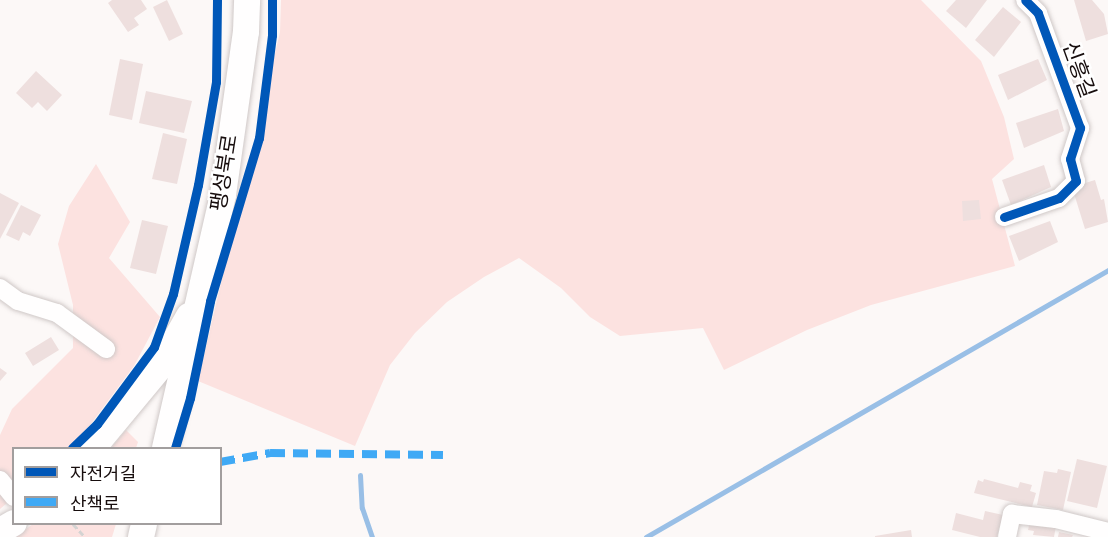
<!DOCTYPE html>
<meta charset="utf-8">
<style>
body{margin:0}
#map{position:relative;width:1108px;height:537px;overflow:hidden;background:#fcf8f7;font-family:"Alegreya Sans","Noto Sans KR",sans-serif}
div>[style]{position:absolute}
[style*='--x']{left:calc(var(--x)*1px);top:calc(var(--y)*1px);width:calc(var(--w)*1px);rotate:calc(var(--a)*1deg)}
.green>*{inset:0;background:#fce2e0}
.stream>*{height:5px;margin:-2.5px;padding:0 2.5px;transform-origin:2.5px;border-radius:2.5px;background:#99bfe6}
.building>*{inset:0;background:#eedfde}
.path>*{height:3px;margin-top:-1.5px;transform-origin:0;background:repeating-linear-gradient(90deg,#d4d3d2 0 6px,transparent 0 9px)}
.roads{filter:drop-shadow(0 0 2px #cfc8c7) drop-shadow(0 0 2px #cfc8c7)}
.minor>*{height:18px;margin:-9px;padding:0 9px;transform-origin:9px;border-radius:9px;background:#fffefe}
.secondary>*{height:26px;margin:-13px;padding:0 13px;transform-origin:13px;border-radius:13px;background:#fffefe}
.quiet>*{height:8px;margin-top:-4px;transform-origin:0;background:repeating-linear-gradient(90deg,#3fa9f5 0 15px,transparent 0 23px)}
.cycleway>*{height:9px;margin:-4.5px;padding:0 4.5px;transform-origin:4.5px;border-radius:4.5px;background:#0057b8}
span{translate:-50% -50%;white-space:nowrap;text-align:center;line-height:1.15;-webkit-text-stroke:4.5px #fff;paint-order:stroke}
.street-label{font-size:21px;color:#170d0d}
.legend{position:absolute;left:12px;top:447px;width:210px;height:78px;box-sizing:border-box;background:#fff;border:2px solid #a29e9e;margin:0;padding:8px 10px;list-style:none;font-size:18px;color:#170d0d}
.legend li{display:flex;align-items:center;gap:12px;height:30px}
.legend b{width:30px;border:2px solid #a29e9e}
</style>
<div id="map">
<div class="green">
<i style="clip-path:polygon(281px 0,921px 0,981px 61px,1004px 117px,1014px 159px,992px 179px,1015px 266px,871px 305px,807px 330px,724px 370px,703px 328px,620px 336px,590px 317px,561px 288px,519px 258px,484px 277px,447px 302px,415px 333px,390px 365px,355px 446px,198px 381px,280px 32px)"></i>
<i style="clip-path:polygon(96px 164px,130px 222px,109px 258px,160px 317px,134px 366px,90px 425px,68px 448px,14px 448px,13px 498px,0 509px,0 435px,12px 409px,73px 348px,73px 305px,58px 244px,69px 206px)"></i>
<i style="clip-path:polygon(126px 430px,138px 442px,136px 448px,111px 448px)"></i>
<i style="clip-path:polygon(33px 524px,116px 524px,112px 537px,15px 537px)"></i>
</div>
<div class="stream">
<i style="--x:360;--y:475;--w:33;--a:87"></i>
<i style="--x:362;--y:508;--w:31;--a:71"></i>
<i style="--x:646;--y:537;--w:534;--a:-30.02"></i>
</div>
<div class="building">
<i style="clip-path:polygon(112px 0,141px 0,147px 9px,134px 18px,139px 25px,128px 32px,108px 3px)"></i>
<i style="clip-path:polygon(167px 0,183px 34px,169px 41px,153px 7px)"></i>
<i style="clip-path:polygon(956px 0,987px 0,966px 28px,946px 11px)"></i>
<i style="clip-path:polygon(1074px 0,1092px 0,1104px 14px,1108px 34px,1086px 41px)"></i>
<i style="clip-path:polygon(1003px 7px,1021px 22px,994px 57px,975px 40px)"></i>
<i style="clip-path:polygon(120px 59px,143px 64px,132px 120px,109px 115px)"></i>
<i style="clip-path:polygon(1038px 59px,1047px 80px,1008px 100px,998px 75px)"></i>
<i style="clip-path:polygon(36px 71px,62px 95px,47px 111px,38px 102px,32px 108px,16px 93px)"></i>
<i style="clip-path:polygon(146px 91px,192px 101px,184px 133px,139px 123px)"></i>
<i style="clip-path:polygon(1058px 109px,1064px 131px,1024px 148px,1016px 123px)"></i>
<i style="clip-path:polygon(163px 133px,187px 139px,177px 184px,152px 179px)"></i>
<i style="clip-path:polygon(1044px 165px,1051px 187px,1011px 205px,1002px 180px)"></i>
<i style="clip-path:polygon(1095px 180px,1101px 200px,1104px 199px,1108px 222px,1085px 229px,1072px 187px)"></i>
<i style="clip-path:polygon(0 193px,19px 203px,0 239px)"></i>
<i style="clip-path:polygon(979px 200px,981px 219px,963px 221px,962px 201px)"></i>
<i style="clip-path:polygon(21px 205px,41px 215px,30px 236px,23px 232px,19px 241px,6px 235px)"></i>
<i style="clip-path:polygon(142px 220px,168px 226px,156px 274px,130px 268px)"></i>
<i style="clip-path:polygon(1050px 221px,1058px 242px,1019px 261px,1009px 236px)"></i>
<i style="clip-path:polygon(51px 337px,59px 350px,33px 366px,25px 353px)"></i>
<i style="clip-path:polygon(0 368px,7px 373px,0 381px)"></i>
<i style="clip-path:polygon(1077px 459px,1107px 466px,1097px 508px,1067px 501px)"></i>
<i style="clip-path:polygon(1058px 469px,1071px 472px,1063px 510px,1037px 505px,1044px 471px,1057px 473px)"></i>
<i style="clip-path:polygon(984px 479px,1018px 488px,1020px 482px,1032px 485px,1030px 491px,1036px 493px,1032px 507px,974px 493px,978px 480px,983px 482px)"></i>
<i style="clip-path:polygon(985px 511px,1003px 515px,997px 537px,980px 537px,952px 530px,956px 513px,983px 520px)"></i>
<i style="clip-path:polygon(1030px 521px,1056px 526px,1054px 537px,1033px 535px,1034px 531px,1028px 530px)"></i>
<i style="clip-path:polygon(911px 530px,912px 537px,875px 537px,875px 536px)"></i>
<i style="clip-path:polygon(1059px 532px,1073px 535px,1072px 537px,1058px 537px)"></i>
</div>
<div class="path">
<i style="--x:73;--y:524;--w:18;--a:47"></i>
</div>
<div class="roads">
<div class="minor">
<i style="--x:1004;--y:217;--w:58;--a:-19.1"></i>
<i style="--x:1059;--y:198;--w:24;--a:-45"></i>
<i style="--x:1076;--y:181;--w:23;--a:-105"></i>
<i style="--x:1070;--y:159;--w:33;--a:-72"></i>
<i style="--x:1080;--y:128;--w:122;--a:-110.1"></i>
<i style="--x:1038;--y:13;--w:18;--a:-135"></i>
<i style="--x:0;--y:288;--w:22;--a:36"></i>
<i style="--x:18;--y:301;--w:41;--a:17.1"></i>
<i style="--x:57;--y:313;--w:61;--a:36.3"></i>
<i style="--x:0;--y:480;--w:22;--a:51"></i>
<i style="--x:1007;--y:537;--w:24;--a:-78"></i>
<i style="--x:1012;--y:514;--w:44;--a:6.5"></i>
<i style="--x:1056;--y:519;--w:54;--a:14"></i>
</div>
<div class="secondary">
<i style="--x:93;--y:448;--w:105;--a:-50.4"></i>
<i style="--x:160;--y:367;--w:59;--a:-60.4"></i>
<i style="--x:165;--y:448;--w:260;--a:-77.1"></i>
<i style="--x:223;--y:195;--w:165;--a:-82"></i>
<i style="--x:246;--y:32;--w:32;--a:-88"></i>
<i style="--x:0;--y:531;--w:16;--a:-30"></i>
<i style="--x:141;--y:537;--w:13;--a:-77"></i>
</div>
</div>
<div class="quiet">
<i style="--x:220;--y:462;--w:51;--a:-10.2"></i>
<i style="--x:270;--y:453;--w:173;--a:0.7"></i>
</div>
<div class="cycleway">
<i style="--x:1004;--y:217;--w:58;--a:-19.1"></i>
<i style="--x:1059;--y:198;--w:24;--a:-45"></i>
<i style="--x:1076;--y:181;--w:23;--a:-105"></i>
<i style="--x:1070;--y:159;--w:33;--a:-72"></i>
<i style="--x:1080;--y:128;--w:122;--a:-110.1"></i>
<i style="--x:1038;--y:13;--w:18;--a:-135"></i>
<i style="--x:72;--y:448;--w:35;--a:-44"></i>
<i style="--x:97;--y:424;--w:96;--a:-53.5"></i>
<i style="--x:154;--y:347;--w:56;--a:-70.3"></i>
<i style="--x:173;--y:294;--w:112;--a:-77.1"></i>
<i style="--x:198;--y:185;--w:105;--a:-80.1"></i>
<i style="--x:216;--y:82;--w:82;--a:-89.3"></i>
<i style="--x:175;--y:448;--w:52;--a:-73.3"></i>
<i style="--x:190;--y:398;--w:99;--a:-78.3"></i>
<i style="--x:210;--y:301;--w:170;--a:-73.3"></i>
<i style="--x:259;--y:138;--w:104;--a:-82.8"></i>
<i style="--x:272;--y:35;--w:35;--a:-90"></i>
</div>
<div class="street-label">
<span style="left:1078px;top:70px;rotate:70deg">신흥길</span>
<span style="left:225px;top:173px;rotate:-81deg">팽성북로</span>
</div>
<ul class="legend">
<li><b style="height:8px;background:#0057b8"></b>자전거길</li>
<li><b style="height:8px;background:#3fa9f5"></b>산책로</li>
</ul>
</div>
